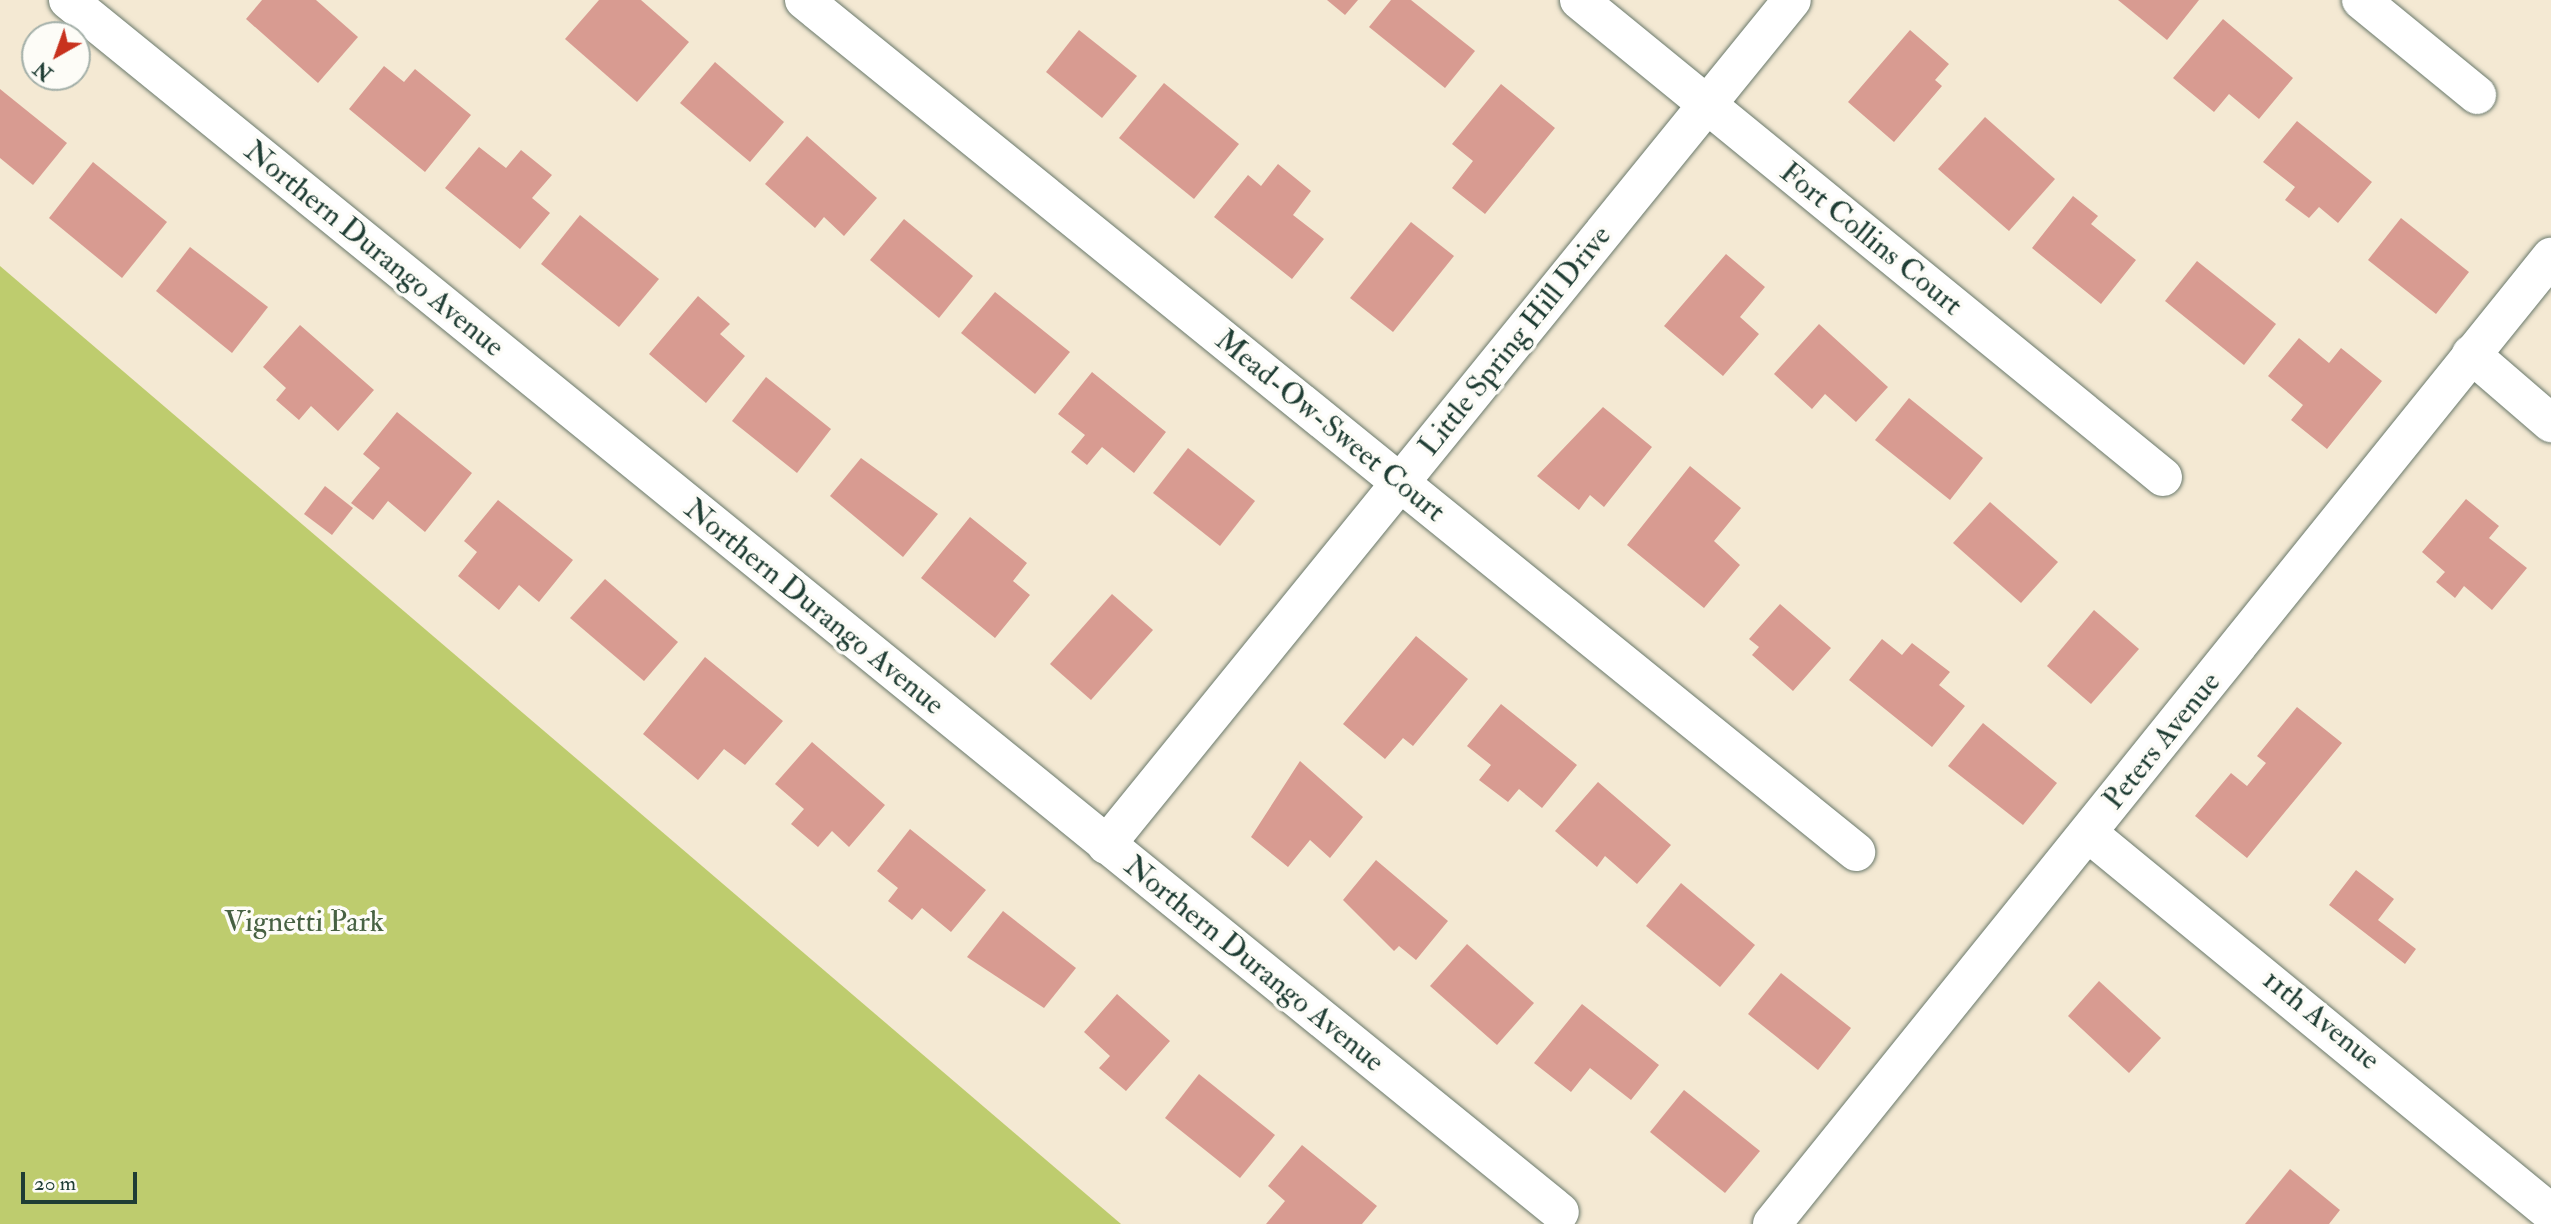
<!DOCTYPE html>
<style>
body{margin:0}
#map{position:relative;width:2551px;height:1224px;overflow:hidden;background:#f4e9d3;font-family:"IM FELL Double Pica",serif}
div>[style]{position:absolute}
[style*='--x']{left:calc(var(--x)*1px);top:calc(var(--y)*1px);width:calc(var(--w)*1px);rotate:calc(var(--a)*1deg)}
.green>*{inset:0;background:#becc6e}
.building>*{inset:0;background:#d89b91}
.roads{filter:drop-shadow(0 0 2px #6a796c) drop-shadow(0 0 2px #6a796c)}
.minor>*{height:38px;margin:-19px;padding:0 19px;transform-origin:19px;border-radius:19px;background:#fff}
span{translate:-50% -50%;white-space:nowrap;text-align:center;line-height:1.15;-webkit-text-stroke:7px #fdfcf7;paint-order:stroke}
.street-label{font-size:30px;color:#1f3d34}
.park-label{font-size:30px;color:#476142}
.north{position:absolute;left:21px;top:21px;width:70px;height:70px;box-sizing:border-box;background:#fdfcf7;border:2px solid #a4b0a9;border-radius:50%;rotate:220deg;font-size:19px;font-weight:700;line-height:28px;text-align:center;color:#1f3d34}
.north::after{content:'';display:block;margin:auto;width:24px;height:32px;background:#c8321e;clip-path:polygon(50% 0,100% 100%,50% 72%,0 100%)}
.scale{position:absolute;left:21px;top:1172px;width:116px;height:32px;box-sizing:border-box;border:4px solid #1f3d34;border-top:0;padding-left:9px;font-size:21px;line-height:24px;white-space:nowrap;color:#1f3d34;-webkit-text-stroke:5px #fdfcf7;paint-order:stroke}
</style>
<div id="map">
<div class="green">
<i style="clip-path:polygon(0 266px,1121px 1224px,0 1224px)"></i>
</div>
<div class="building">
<i style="clip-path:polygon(262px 0,316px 0,358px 37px,318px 83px,246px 19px)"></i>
<i style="clip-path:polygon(599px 0,641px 0,689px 42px,637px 102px,565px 39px)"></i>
<i style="clip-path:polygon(1327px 0,1358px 0,1345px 15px)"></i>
<i style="clip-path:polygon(1391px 0,1411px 0,1475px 51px,1445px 88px,1369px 27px)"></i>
<i style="clip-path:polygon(2118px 0,2199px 0,2167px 40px)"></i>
<i style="clip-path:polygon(2223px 19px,2293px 78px,2259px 119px,2229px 94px,2214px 112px,2173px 78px)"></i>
<i style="clip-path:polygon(1079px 30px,1137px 76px,1102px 118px,1046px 72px)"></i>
<i style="clip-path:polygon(1910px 30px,1949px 64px,1935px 80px,1942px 86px,1894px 142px,1848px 102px)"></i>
<i style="clip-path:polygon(715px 62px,784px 122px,750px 162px,680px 103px)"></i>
<i style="clip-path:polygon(384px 66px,404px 82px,415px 69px,471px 115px,425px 172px,349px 109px)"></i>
<i style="clip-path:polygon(1164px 83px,1239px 144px,1194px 199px,1119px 138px)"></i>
<i style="clip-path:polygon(1501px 84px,1555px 128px,1485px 214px,1452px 188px,1473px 161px,1452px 144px)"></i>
<i style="clip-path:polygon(0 89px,67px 143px,33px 185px,0 158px)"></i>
<i style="clip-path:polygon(1985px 117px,2055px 179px,2009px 231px,1938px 169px)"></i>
<i style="clip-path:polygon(2297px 121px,2372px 182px,2338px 223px,2319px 207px,2309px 218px,2285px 200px,2295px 187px,2263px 162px)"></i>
<i style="clip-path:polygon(807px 136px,877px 198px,844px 236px,824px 217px,815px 228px,765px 184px)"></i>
<i style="clip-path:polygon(479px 147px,506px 168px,521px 150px,552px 175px,532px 198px,550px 213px,520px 249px,445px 188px)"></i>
<i style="clip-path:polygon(93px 162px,167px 222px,122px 278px,49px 218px)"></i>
<i style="clip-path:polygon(1278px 164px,1311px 191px,1293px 215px,1324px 239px,1292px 279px,1214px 217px,1248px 175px,1261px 186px)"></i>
<i style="clip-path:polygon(2073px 196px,2098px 216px,2091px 224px,2136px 260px,2101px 304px,2032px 248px)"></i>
<i style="clip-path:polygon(580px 215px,659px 279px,619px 327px,541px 264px)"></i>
<i style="clip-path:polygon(2401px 218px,2469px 272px,2436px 314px,2368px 260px)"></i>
<i style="clip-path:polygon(904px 219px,973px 276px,939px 318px,870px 260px)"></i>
<i style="clip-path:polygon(1411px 222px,1454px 256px,1393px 332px,1350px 298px)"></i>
<i style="clip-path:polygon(190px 247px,268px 307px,232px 353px,156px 291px)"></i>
<i style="clip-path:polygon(1726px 254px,1765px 287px,1740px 317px,1759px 334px,1723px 376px,1664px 326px)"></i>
<i style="clip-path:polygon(2197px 261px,2276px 324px,2244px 365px,2165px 301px)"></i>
<i style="clip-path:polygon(995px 292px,1070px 352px,1035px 394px,961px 333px)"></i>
<i style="clip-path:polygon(698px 296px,730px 324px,720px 334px,745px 356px,706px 403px,649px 354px)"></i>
<i style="clip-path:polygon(1819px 324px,1888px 387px,1856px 422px,1825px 394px,1812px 409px,1774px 374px)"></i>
<i style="clip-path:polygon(300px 325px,374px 390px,338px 431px,311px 406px,299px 420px,276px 400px,286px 388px,263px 367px)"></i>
<i style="clip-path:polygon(2299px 338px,2329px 363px,2341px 348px,2382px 381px,2327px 449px,2291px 420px,2303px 405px,2268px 376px)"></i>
<i style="clip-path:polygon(1092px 372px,1166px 432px,1134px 473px,1102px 447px,1087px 465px,1071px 452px,1085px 435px,1058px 414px)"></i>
<i style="clip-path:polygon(766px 377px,831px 429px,797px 473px,732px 421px)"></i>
<i style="clip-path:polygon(1909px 398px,1983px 458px,1950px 500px,1875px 440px)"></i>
<i style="clip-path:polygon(1603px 407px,1652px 447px,1604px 507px,1590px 495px,1579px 510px,1537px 476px)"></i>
<i style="clip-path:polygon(397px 412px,472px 473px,425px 532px,388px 501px,373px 520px,351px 503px,380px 468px,363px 454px)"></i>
<i style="clip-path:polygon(1188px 448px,1255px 501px,1220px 546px,1153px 493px)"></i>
<i style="clip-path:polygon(861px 458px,938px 514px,903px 557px,830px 496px)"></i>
<i style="clip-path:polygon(1690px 466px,1741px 508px,1714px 541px,1740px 565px,1704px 608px,1627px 545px)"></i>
<i style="clip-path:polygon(325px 486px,353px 508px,332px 535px,304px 514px)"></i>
<i style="clip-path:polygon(2466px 499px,2499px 526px,2489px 538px,2527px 568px,2492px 610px,2464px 586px,2455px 598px,2436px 582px,2445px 572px,2422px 552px)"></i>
<i style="clip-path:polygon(498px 500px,573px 560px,539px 602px,519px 585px,499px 610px,458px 576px,477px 552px,464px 541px)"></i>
<i style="clip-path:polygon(1990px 502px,2058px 562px,2021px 603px,1953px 543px)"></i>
<i style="clip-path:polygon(970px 517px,1027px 563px,1013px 581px,1030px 595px,995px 638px,921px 578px)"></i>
<i style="clip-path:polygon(605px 579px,678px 642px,644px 681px,570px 618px)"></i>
<i style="clip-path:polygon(1112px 594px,1153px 630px,1091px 700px,1050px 664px)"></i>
<i style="clip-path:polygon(1780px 604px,1831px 648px,1793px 691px,1752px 655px,1759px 647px,1749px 639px)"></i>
<i style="clip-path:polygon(2094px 610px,2139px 649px,2091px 704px,2047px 666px)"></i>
<i style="clip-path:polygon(1416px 636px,1468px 679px,1413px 746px,1403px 738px,1385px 759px,1343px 724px)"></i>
<i style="clip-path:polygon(1882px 639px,1902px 655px,1912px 643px,1950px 672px,1939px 685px,1965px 706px,1932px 747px,1849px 680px)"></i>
<i style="clip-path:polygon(705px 657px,783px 721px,745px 765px,724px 749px,698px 780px,643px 734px)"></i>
<i style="clip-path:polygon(1501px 704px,1577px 765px,1542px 808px,1519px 789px,1508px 802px,1479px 780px,1491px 765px,1467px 746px)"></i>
<i style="clip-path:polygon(2297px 707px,2342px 743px,2247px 858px,2195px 816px,2231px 773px,2247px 786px,2266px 763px,2257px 756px)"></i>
<i style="clip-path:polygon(1983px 723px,2057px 783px,2023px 825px,1948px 766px)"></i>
<i style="clip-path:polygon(812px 742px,885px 805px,849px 847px,832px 831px,818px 847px,791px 824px,804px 809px,775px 784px)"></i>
<i style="clip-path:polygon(1300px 761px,1363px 817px,1330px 858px,1310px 840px,1288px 867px,1251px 837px)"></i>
<i style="clip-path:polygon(1598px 782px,1671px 845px,1637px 884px,1605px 856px,1597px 867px,1555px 831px)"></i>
<i style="clip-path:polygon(910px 829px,986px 890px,951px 932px,922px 908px,912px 920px,888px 901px,898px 888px,877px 871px)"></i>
<i style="clip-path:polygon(1376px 860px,1448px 921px,1416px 960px,1399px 946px,1394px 951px,1343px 900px)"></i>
<i style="clip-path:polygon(2356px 870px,2394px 899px,2378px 920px,2416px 949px,2405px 964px,2329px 905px)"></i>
<i style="clip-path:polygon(1681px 883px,1755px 945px,1720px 987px,1646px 926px)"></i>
<i style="clip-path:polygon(1003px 911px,1076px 968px,1044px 1008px,967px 957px)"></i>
<i style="clip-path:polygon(1467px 944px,1534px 1003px,1497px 1045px,1430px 986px)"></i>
<i style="clip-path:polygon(1781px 973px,1851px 1028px,1818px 1070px,1748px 1014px)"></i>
<i style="clip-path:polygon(2099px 981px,2161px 1038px,2129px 1073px,2068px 1016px)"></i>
<i style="clip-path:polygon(1117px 994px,1170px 1041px,1126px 1091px,1099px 1068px,1110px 1056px,1084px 1032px)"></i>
<i style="clip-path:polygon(1582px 1004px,1659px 1065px,1631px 1100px,1590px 1068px,1571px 1092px,1534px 1063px)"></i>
<i style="clip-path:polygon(1199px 1074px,1275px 1135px,1240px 1178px,1165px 1118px)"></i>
<i style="clip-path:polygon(1684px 1090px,1760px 1151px,1725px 1193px,1650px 1132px)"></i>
<i style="clip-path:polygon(1302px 1145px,1377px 1206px,1362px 1224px,1266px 1224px,1285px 1201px,1268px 1186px)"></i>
<i style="clip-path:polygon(2290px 1169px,2340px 1210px,2329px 1224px,2245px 1224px)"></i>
</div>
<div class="roads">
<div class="minor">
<i style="--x:68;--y:0;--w:1922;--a:39.09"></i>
<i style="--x:804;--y:0;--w:1354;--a:39"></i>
<i style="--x:1579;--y:0;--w:754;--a:39.24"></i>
<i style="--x:2361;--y:0;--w:150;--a:39.3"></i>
<i style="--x:2471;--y:354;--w:106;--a:40.8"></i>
<i style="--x:2088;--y:833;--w:599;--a:39.38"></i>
<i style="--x:1106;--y:845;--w:1088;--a:-50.93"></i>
<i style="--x:1772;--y:1224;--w:1242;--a:-51.15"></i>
</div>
</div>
<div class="street-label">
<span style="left:1871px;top:239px;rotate:39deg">Fort Collins Court</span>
<span style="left:374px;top:249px;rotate:39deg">Northern Durango Avenue</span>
<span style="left:1515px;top:341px;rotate:-51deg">Little Spring Hill Drive</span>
<span style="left:1330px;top:426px;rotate:39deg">Mead-Ow-Sweet Court</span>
<span style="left:814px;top:607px;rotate:39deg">Northern Durango Avenue</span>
<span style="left:2162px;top:741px;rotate:-51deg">Peters Avenue</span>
<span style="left:1254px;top:964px;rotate:39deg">Northern Durango Avenue</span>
<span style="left:2321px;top:1020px;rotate:39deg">11th Avenue</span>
</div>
<div class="park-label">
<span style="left:304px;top:922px">Vignetti Park</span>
</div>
<div class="north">N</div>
<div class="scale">20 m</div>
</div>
